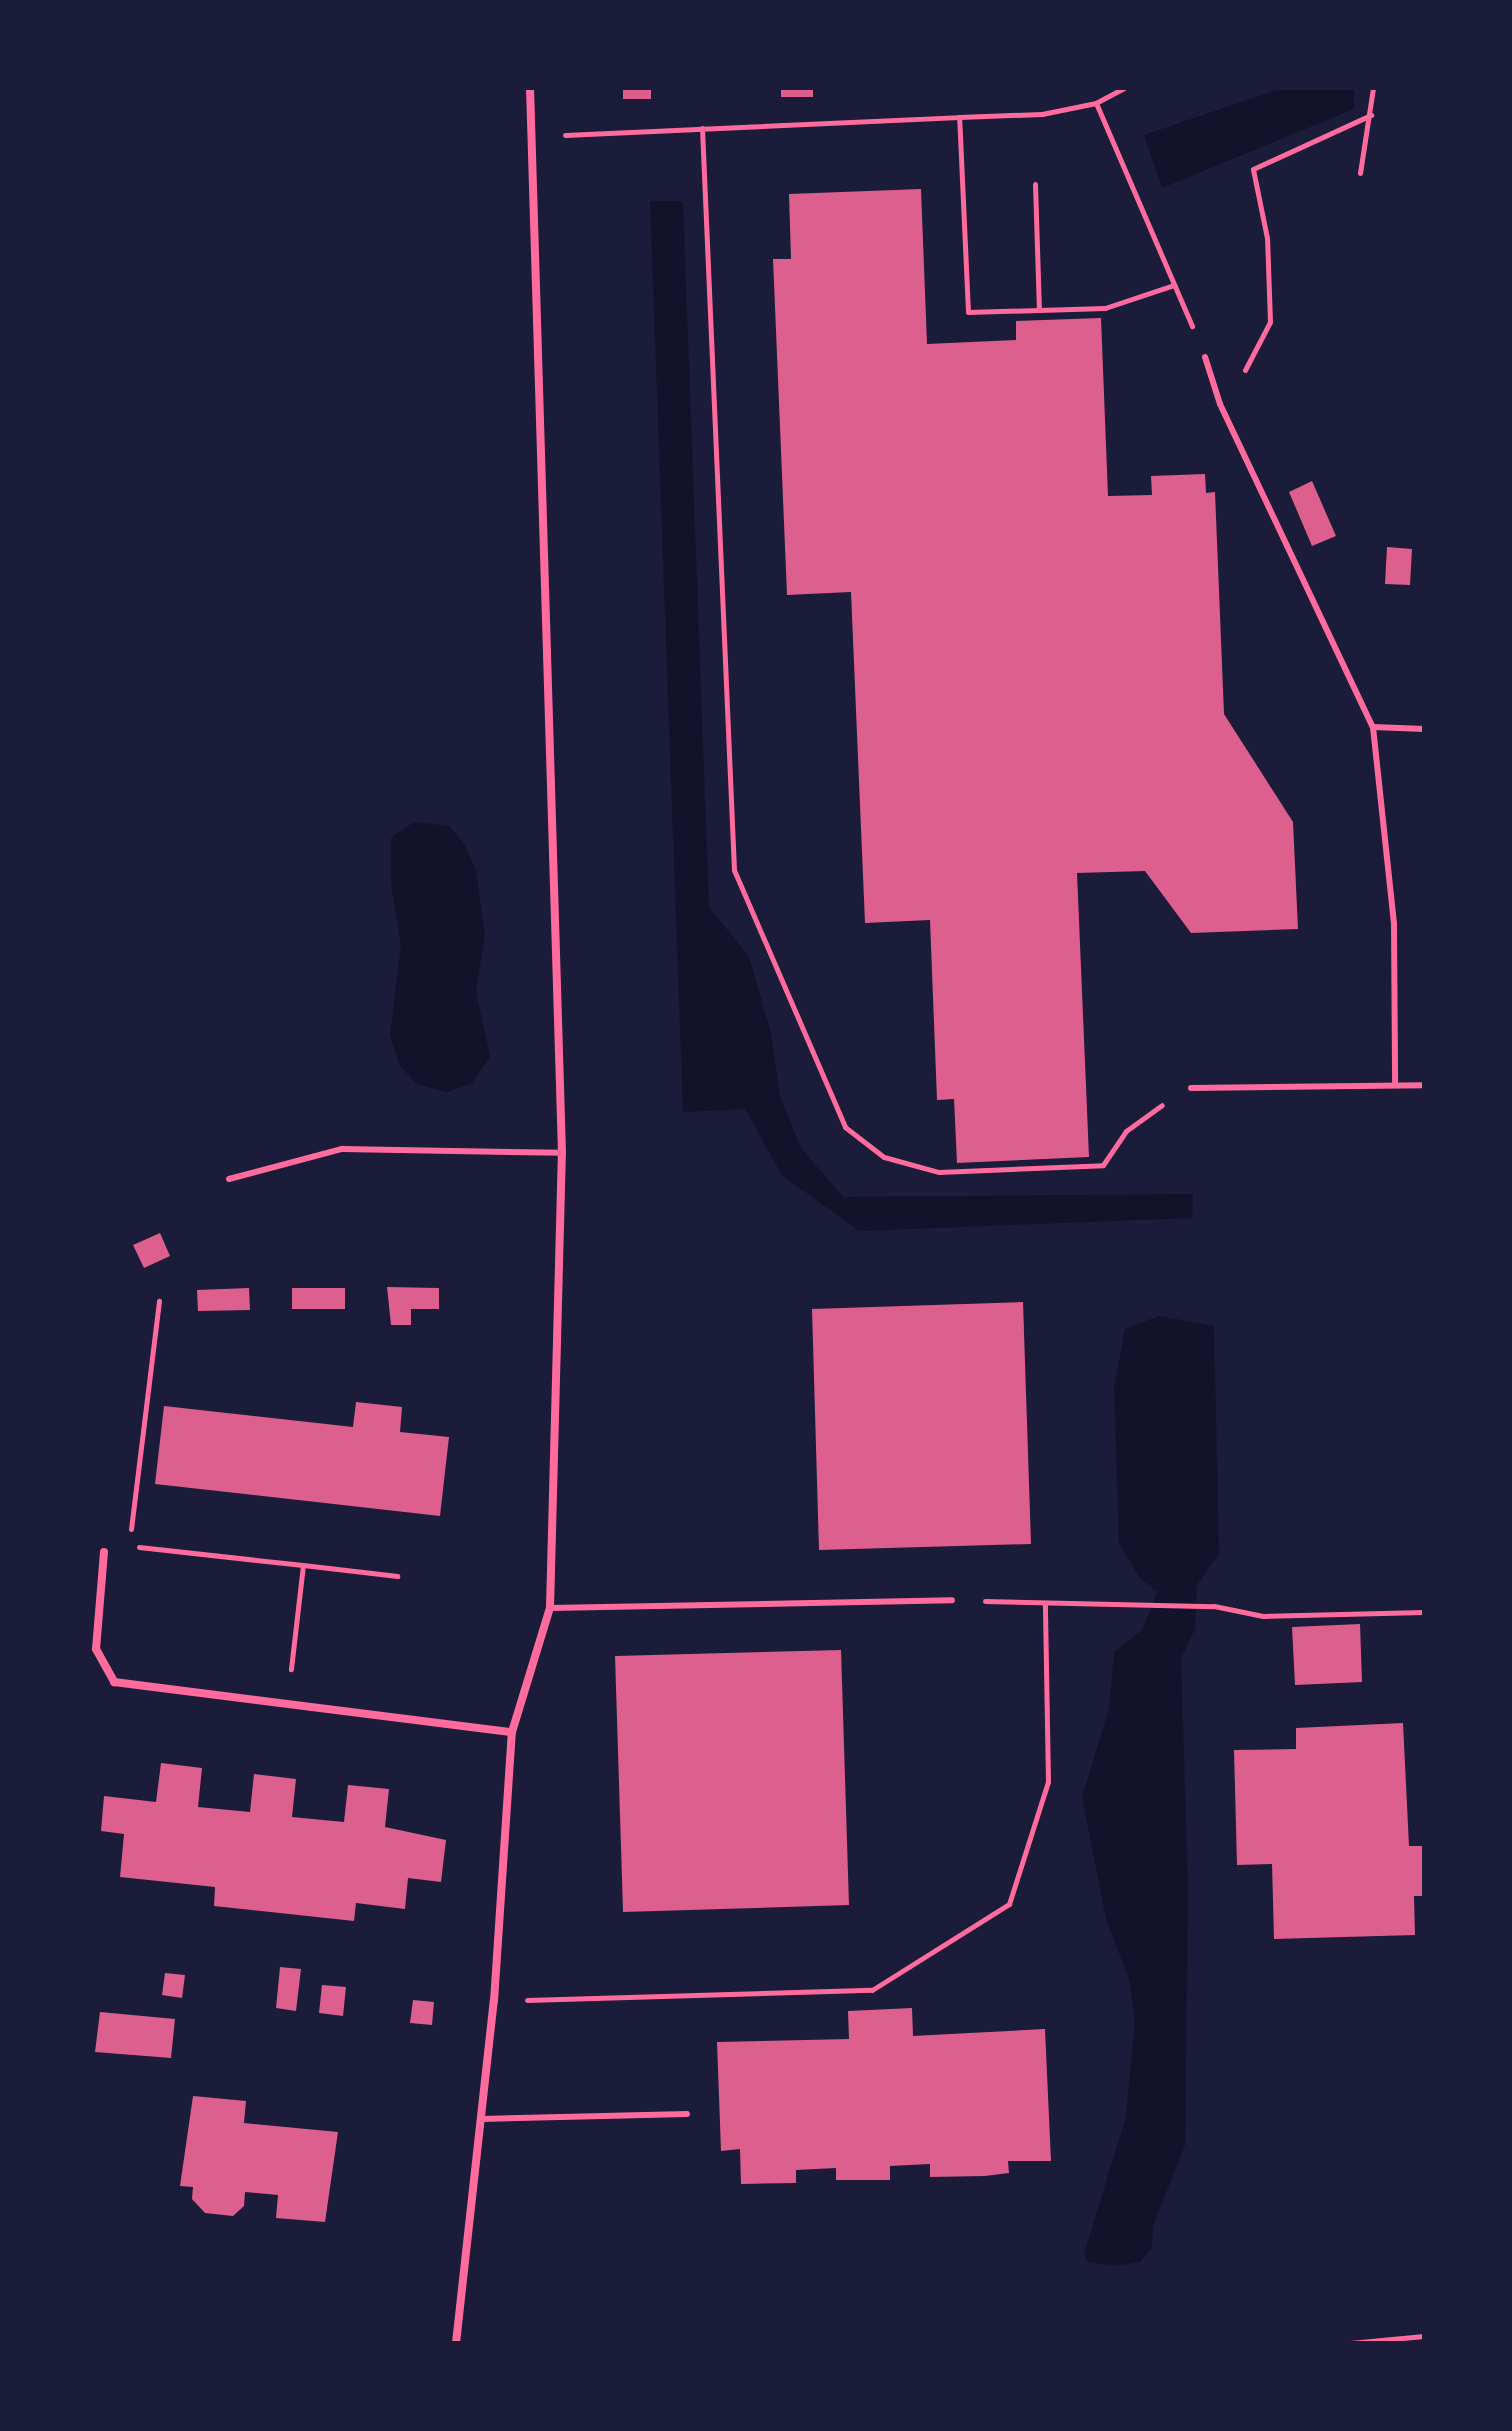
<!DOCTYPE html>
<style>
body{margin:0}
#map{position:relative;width:1512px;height:2431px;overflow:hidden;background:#1b1b3a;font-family:Signika,sans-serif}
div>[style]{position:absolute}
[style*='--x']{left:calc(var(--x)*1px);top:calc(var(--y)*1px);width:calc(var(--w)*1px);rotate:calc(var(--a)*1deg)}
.water>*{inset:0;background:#12122b}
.building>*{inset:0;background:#dd5f8e}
.path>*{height:5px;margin:-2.5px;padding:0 2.5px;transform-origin:2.5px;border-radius:2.5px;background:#ff6b9d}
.service>*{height:6px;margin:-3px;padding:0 3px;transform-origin:3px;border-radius:3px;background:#ff6b9d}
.minor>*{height:8px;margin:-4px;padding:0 4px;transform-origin:4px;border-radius:4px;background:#ff6b9d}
span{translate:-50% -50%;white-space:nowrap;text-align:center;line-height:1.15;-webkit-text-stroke:8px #1b1b3a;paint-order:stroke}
.frame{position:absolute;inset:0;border:90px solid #1b1b3a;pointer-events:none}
</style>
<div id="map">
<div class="water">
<i style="clip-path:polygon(1282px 88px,1354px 88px,1354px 109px,1162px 188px,1144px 135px)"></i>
<i style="clip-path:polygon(650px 201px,683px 201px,709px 907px,749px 957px,771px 1033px,780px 1096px,801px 1148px,843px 1197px,1193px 1194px,1192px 1218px,859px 1231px,782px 1175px,745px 1109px,683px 1112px)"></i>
<i style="clip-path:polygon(414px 822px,449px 826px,464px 844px,476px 870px,485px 935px,476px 991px,490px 1057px,472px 1083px,447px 1092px,417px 1084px,400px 1066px,390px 1035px,401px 945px,391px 884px,391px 838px)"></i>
<i style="clip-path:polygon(1159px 1316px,1214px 1326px,1219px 1554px,1197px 1585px,1195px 1629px,1181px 1658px,1188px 1889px,1185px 2145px,1153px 2225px,1152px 2248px,1140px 2262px,1114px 2266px,1088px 2262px,1084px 2254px,1126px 2117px,1135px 2019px,1129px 1979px,1106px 1919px,1082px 1797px,1109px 1709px,1114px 1652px,1143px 1629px,1157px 1592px,1140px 1578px,1119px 1543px,1114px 1387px,1125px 1329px)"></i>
</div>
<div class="building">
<i style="clip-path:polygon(623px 88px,651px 88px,651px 99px,623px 99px)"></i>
<i style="clip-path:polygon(781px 88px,813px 88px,813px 97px,781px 97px)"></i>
<i style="clip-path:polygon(921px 189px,927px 344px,1016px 340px,1016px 321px,1101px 318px,1108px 496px,1152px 495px,1151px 476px,1205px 474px,1206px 493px,1215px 492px,1224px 714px,1293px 822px,1298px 929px,1191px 933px,1145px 871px,1077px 873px,1089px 1157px,957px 1163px,954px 1099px,937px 1100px,930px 920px,865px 923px,851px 592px,787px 595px,773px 259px,791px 259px,789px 194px)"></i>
<i style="clip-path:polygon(1312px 481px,1336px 536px,1312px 546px,1289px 492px)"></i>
<i style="clip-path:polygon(1387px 547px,1412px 549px,1410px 585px,1385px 584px)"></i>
<i style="clip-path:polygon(160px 1233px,170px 1256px,144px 1268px,133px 1245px)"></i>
<i style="clip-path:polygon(387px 1287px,439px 1288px,439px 1309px,411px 1309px,411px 1325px,391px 1325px)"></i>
<i style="clip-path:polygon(249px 1288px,250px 1310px,198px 1311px,197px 1290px)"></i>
<i style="clip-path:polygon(292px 1288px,345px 1288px,345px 1309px,292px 1309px)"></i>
<i style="clip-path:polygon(1023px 1302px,1031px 1544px,819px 1550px,812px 1309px)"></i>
<i style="clip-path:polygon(356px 1402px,402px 1407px,400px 1432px,449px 1437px,440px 1516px,155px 1484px,164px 1406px,353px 1427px)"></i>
<i style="clip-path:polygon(1360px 1624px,1362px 1682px,1295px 1685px,1292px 1627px)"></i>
<i style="clip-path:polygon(841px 1650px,849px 1905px,623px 1912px,615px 1656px)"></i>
<i style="clip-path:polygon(1403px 1723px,1409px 1846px,1424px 1846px,1424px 1896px,1414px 1896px,1415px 1935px,1274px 1939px,1272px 1864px,1237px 1865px,1234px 1750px,1296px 1749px,1296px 1728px)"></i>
<i style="clip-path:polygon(161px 1763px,202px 1768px,198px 1807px,250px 1812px,254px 1774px,296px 1779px,292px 1817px,344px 1822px,348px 1785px,389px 1789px,385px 1827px,446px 1840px,441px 1882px,408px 1878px,405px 1909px,356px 1903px,354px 1921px,214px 1906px,215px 1887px,120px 1877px,124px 1834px,101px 1831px,104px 1796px,156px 1802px)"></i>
<i style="clip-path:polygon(280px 1967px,301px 1969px,296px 2011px,276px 2008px)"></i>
<i style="clip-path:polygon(165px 1973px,185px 1975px,182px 1998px,162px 1995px)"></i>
<i style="clip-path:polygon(322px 1985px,346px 1987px,343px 2016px,319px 2013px)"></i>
<i style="clip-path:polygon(413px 2000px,434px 2002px,432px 2025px,410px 2023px)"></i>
<i style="clip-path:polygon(912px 2008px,913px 2036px,1045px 2029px,1051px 2161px,1008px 2161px,1009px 2173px,985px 2176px,930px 2177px,930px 2164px,890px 2166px,890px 2180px,836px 2180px,836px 2168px,796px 2170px,796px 2183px,741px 2184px,740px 2149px,721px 2151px,717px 2042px,849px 2039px,848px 2011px)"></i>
<i style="clip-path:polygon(100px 2012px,175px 2019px,171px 2058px,95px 2052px)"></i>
<i style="clip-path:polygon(193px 2096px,246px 2101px,244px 2123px,338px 2132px,325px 2222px,276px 2218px,278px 2195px,245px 2192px,244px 2206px,233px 2216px,205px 2213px,192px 2199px,193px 2187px,180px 2186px)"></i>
</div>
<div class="path">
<i style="--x:1124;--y:88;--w:32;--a:152"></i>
<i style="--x:1096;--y:103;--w:243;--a:66.7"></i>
<i style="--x:702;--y:128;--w:743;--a:87.53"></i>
<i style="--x:734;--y:870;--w:280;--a:66.6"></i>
<i style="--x:845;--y:1127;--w:49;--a:37.6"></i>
<i style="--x:884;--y:1157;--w:57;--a:15.3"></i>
<i style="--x:939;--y:1172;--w:164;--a:-2.4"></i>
<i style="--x:1103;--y:1165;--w:41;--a:-55.9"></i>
<i style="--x:1126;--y:1131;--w:44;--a:-35.8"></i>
<i style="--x:565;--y:135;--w:394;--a:-2.6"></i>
<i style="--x:1360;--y:173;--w:86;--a:-81.3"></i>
<i style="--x:1035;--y:184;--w:126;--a:88.2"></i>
<i style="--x:1039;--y:310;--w:71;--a:178.4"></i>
<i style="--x:968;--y:312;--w:195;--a:-92.6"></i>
<i style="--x:959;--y:117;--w:83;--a:-2.1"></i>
<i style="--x:1042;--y:114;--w:55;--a:-11.5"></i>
<i style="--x:1039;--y:310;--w:66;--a:-1.7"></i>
<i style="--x:1105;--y:308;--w:73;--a:-18.4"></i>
<i style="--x:1245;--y:370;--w:54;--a:-62.5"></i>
<i style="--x:1270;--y:322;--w:84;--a:-92"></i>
<i style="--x:1267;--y:238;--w:70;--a:-101.5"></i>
<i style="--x:1253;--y:169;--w:130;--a:-24.6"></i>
<i style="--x:131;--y:1529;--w:230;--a:-83"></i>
<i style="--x:139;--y:1547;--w:165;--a:6.3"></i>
<i style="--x:303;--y:1565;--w:105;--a:96.6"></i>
<i style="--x:303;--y:1565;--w:95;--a:6.7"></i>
<i style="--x:985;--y:1601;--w:229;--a:1.3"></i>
<i style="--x:1214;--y:1606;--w:50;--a:11.5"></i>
<i style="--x:1263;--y:1616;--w:161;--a:-1.4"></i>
<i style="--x:527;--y:2000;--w:345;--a:-1.7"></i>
<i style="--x:872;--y:1990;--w:162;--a:-32.1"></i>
<i style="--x:1009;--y:1904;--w:128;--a:-72.3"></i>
<i style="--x:1048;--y:1782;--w:179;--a:-91"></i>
<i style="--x:1350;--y:2343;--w:74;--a:-5.4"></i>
</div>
<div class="service">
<i style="--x:1205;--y:357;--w:49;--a:72.3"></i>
<i style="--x:1220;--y:404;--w:357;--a:64.7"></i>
<i style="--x:1373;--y:727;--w:51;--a:2.2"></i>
<i style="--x:1373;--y:727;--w:198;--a:83.9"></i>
<i style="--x:1394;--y:924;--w:161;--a:89.6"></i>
<i style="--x:1191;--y:1088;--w:233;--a:-0.7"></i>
<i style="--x:229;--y:1179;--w:117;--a:-14.9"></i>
<i style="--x:342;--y:1149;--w:220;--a:1"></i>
<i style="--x:550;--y:1608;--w:402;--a:-1.1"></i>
<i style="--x:481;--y:2119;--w:206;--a:-1.4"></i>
</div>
<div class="minor">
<i style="--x:104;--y:1552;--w:97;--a:94.7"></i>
<i style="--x:96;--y:1649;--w:38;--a:61"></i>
<i style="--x:114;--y:1682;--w:401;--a:7.2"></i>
<i style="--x:456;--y:2343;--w:344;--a:-83.7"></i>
<i style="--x:494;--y:2001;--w:270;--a:-86.2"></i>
<i style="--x:512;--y:1732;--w:130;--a:-73"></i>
<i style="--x:550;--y:1608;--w:455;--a:-88.5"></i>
<i style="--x:562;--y:1153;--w:1065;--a:-91.72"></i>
</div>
<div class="frame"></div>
</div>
